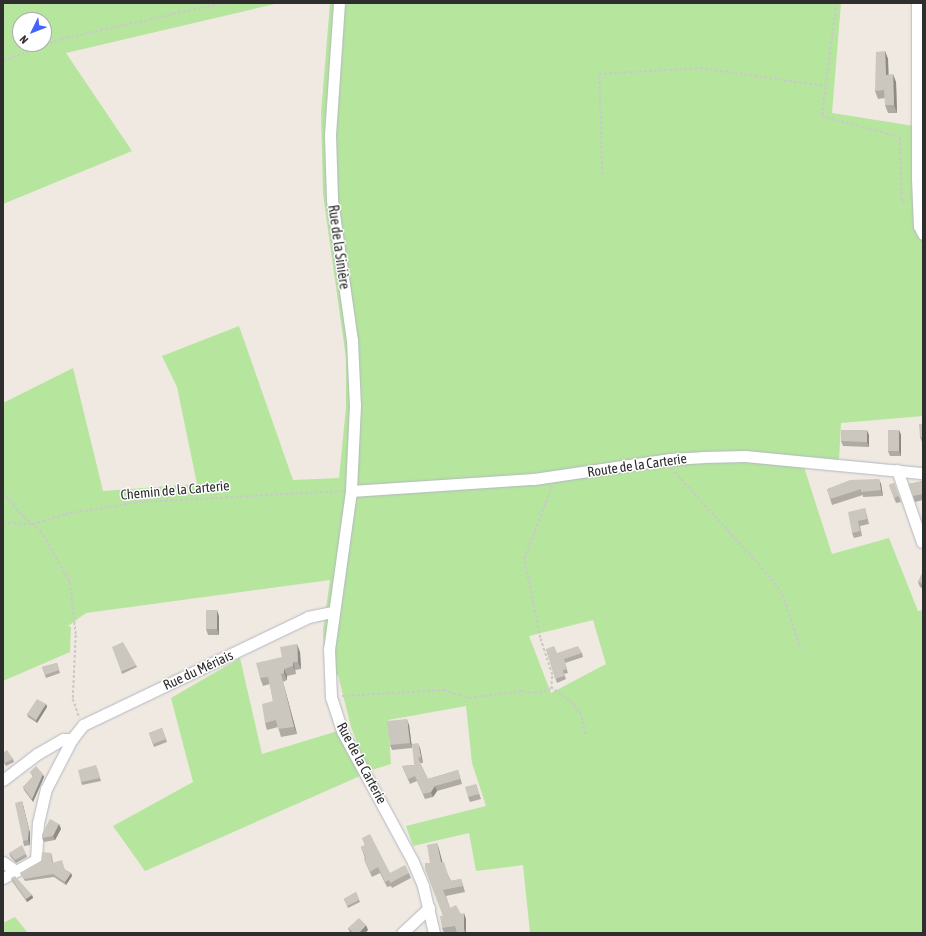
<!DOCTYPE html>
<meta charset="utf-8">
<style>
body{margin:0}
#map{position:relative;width:926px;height:936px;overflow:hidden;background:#efe9e1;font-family:"Asap Condensed",sans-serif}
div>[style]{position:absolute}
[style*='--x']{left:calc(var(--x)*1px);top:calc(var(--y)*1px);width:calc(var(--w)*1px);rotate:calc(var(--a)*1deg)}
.green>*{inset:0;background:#b6e59e}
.path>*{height:1.5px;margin-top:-0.75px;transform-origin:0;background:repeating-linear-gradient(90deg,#c9c9c9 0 3px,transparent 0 5px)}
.roads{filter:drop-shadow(0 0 1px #b4b7c1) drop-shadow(0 0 1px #b4b7c1)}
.minor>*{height:11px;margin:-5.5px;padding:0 5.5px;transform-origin:5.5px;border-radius:5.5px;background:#fff}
.wall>*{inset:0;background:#afaba4}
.shaded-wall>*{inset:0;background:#8e8b86}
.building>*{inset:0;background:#cbc7bf}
span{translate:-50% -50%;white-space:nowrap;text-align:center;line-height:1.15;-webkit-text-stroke:3px #fff;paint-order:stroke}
.street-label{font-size:14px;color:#2e2e2e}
.frame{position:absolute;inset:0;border:4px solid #2e2e2e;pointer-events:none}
.north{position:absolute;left:12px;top:12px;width:40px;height:40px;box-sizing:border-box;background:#fff;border:1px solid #ababab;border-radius:50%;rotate:227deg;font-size:11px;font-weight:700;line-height:16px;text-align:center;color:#2e2e2e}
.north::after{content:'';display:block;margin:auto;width:14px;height:18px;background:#4264fb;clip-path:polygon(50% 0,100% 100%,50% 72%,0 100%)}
</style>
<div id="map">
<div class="green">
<i style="clip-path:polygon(evenodd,3px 3px,279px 3px,66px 53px,132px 151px,3px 204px,3px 3px,20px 20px,44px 20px,44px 44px,20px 44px,20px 20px)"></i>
<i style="clip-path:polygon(evenodd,330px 3px,841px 3px,832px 113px,914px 126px,923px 235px,923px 416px,841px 423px,839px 460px,803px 464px,832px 554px,889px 538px,918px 611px,923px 610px,923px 933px,530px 933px,523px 865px,476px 871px,469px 833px,413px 846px,406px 826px,486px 806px,472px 763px,466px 706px,388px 720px,391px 764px,368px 771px,351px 727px,338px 675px,325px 674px,323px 630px,330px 580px,86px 613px,68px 626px,71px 627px,70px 652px,3px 681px,3px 403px,73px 368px,103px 491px,197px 484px,177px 387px,162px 356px,239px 326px,293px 480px,339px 478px,346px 407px,346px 358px,323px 194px,321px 113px,330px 3px,593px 620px,606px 664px,551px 693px,529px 636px,593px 620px)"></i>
<i style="clip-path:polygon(240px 658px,262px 754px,338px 731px,360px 776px,145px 871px,113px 826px,193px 782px,171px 698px)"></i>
<i style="clip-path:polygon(15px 917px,28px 933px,3px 933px,3px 923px)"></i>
</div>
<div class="path">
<i style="--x:837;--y:3;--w:114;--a:97.6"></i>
<i style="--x:822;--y:116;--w:81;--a:15.1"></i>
<i style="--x:900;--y:137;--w:64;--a:88.2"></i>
<i style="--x:902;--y:201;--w:6;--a:9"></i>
<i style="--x:3;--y:61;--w:62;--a:-20.8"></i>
<i style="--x:61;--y:39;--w:167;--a:-12.5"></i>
<i style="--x:602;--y:174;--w:100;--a:-91.7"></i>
<i style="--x:599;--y:74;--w:101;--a:-3.4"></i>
<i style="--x:700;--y:68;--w:126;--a:8.2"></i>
<i style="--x:671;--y:468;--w:150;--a:47.7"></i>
<i style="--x:772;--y:579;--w:19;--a:55"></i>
<i style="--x:783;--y:595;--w:57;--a:71.6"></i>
<i style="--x:3;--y:493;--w:32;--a:49"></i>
<i style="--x:24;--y:517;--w:22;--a:39"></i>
<i style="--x:41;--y:531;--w:59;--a:60.4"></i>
<i style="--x:70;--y:582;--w:53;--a:83.5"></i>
<i style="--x:76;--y:635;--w:64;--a:92.7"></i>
<i style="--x:73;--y:699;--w:18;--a:71"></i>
<i style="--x:3;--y:523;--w:30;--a:2"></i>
<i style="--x:33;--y:524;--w:34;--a:-17"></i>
<i style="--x:65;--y:514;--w:76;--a:-9.1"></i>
<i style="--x:140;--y:502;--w:202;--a:-3.1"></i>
<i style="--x:551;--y:687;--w:24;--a:35"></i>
<i style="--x:571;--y:701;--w:14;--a:51"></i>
<i style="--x:580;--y:712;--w:25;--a:74"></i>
<i style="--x:342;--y:696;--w:102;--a:-3.4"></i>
<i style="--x:444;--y:690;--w:26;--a:18"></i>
<i style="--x:469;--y:698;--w:53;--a:-7.5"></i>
<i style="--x:522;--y:691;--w:12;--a:9"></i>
<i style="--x:534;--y:693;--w:17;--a:-13"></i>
<i style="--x:551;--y:689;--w:14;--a:-86"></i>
<i style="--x:552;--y:675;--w:39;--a:-108"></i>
<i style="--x:540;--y:638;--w:81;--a:-101.4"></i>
<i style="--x:524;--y:559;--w:78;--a:-69"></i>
</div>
<div class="roads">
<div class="minor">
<i style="--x:339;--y:3;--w:132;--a:93.9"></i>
<i style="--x:330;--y:135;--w:65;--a:88.2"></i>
<i style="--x:332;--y:200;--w:141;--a:81.9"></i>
<i style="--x:352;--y:340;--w:65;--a:87.4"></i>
<i style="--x:355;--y:405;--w:86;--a:92.7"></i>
<i style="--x:351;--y:491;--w:160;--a:97.9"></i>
<i style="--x:329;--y:649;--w:48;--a:87.6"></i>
<i style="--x:331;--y:697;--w:36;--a:72"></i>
<i style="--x:342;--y:731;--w:149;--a:61.5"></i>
<i style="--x:413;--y:862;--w:26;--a:67"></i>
<i style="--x:423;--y:886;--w:48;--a:76.8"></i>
<i style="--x:917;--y:4;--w:174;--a:90"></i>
<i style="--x:917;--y:178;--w:48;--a:87.6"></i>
<i style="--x:919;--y:226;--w:9;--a:63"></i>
<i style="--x:897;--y:470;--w:76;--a:70.9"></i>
<i style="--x:351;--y:491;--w:183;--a:-3.8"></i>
<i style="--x:534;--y:479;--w:136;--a:-8.4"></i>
<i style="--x:669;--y:459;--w:33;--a:-3"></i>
<i style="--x:702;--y:457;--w:43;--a:-1.3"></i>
<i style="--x:745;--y:456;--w:179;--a:5.5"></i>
<i style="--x:3;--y:780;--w:43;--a:-37.4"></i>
<i style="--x:37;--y:754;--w:30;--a:-30"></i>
<i style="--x:63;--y:739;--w:9;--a:0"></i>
<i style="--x:72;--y:739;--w:18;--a:-52"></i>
<i style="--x:83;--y:725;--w:250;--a:-25.6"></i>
<i style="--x:308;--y:617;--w:25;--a:-12"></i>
<i style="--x:3;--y:862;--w:16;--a:35"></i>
<i style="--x:16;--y:871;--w:23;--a:-29"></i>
<i style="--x:36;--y:860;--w:37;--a:-87"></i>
<i style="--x:38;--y:823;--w:35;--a:-77"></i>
<i style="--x:46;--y:789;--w:56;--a:-62.5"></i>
<i style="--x:3;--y:878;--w:15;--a:-28"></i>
<i style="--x:402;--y:933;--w:37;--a:-43"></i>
</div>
</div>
<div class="wall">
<i style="clip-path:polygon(885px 51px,888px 59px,888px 75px,896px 82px,897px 113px,888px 113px,885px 105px,885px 98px,878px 99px,875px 91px)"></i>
<i style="clip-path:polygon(923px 424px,923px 443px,922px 442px,920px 437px)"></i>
<i style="clip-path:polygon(899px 430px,901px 435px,901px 456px,890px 456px,888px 451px)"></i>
<i style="clip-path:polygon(869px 435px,869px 447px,843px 446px,841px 441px)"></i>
<i style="clip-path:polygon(923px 481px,923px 500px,915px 502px,909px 484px)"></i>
<i style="clip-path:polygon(894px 483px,901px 502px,896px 503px,889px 485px)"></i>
<i style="clip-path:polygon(881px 484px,883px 496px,863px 497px,863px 495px,832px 505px,827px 489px)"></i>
<i style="clip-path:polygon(865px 508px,869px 524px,860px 526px,862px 536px,854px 538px,852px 533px)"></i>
<i style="clip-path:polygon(923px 572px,923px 589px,920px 587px,918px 582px)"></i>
<i style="clip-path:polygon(219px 616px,219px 635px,208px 635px,206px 629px)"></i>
<i style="clip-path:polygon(546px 649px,557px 653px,582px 653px,583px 657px,565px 663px,568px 673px,564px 674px,566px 679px,557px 683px)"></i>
<i style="clip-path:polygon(300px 652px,301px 669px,295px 670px,296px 674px,287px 676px,287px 680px,283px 682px,297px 734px,281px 737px,278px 727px,267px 730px,265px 723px,273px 701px,270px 684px,263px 686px,260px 678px,282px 657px)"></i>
<i style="clip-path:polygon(57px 663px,60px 673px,46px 678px,42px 667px)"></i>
<i style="clip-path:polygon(136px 665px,137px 667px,122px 674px,121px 671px)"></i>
<i style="clip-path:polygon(46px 704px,47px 707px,37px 723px,28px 717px,27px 714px)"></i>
<i style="clip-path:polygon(409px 725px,412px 748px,392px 750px,390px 745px)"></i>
<i style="clip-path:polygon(162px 728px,167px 742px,154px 747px,149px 733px)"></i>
<i style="clip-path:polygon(420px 748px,423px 763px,420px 763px,428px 779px,458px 770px,462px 784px,437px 791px,433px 797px,425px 799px,417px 781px,410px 784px,402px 766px,414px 765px)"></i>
<i style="clip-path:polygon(3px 753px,13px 759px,14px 762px,6px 766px,3px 761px)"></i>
<i style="clip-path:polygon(97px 768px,101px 781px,82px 785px,81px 782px)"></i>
<i style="clip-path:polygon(30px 772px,44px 777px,33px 802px,24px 790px,23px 787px,33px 777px)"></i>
<i style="clip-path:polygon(476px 784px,481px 799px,470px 802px,468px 797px)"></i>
<i style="clip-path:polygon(22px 801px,30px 833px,30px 845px,24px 846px,23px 841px)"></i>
<i style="clip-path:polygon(59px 824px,61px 829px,55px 840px,44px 842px,42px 838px)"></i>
<i style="clip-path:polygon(362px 838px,390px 873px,409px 873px,411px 878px,392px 888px,391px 886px,387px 887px,380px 873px,372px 877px,366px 864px,364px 859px,365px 858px,361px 847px,365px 845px)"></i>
<i style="clip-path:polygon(437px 843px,442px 862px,451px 881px,461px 879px,463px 885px,465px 892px,446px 896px,450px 908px,461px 914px,466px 919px,466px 933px,457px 933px,457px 932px,444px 933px,442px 928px,443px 916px,430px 863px)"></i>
<i style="clip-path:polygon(9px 853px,26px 854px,27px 857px,16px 863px,10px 856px)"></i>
<i style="clip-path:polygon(51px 853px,52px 856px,53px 863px,71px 873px,72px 876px,66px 885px,54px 877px,25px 881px,20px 873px,41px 861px)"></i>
<i style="clip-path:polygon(11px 878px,32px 895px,33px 898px,27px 902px,12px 881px)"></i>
<i style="clip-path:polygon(356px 892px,360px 902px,348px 908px,344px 899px)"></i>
<i style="clip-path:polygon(348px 928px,368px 930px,365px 933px,350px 933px)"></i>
</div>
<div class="shaded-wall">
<i style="clip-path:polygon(885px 51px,888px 59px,889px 82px,886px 75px)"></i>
<i style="clip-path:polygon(893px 74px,896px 82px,897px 113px,894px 105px)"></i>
<i style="clip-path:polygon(867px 430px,869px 435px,869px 447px,867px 442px)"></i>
<i style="clip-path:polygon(899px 430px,901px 435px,901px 456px,899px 451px)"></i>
<i style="clip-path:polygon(879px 479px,881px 484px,883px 496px,881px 490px)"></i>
<i style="clip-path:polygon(217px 610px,219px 616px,219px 635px,217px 629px)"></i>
<i style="clip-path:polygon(297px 644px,300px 652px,301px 669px,298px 662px)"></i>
<i style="clip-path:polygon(293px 662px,296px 674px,293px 666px)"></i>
<i style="clip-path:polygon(284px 669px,287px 676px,287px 680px,284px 673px)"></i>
<i style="clip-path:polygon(281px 674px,283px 682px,297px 734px,294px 727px)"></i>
<i style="clip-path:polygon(46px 704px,47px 707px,37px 723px,36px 720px)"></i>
<i style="clip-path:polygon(407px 719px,409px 725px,412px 748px,410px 743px)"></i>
<i style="clip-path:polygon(418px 743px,420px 748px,423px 763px,421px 757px)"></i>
<i style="clip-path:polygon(43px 774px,44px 777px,33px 802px,32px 799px)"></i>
<i style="clip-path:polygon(435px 786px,437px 791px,433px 797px,431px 792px)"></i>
<i style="clip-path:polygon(22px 801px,30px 833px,30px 845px,28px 840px)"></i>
<i style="clip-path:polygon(59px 824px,61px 829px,55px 840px,53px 836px)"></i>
<i style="clip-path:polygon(437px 843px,439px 849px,444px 868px,441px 862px)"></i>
<i style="clip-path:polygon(71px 873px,72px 876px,66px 885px,65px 882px)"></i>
<i style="clip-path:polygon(32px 895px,33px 898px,27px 902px,26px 899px)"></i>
<i style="clip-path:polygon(464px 913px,466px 919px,466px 933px,465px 933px,464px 929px)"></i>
<i style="clip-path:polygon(366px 925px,368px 930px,365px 933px,359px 933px)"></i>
</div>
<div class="building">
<i style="clip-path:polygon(885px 51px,886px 75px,893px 74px,894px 105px,885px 105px,884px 90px,875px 91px,876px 52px)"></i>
<i style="clip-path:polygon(919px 424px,923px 424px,923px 438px,920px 437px)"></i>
<i style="clip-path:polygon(841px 430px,867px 430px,867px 442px,841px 441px)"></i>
<i style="clip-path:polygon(888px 430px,899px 430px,899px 451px,888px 451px)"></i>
<i style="clip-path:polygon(879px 479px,881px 490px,861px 492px,861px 489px,830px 499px,827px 489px,850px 480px)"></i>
<i style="clip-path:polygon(923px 481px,923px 494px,913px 496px,909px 484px)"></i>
<i style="clip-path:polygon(894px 483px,899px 496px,894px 498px,889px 485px)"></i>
<i style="clip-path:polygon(865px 508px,867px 519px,858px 521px,860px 531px,852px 533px,848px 512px)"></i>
<i style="clip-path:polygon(923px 572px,923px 584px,918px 582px)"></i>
<i style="clip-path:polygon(206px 610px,217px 610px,217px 629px,206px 629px)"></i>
<i style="clip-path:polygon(123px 642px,136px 665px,121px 671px,112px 647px)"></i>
<i style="clip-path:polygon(297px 644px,298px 662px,293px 662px,293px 666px,284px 669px,284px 673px,281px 674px,294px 727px,278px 729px,276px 720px,265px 723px,262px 704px,273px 701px,268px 677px,260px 678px,256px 663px,282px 657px,280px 647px)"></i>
<i style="clip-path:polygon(554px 646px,557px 653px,578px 646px,582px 653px,564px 659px,567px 669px,563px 670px,564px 676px,555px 679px,546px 649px)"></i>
<i style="clip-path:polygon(57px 663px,59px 670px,45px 675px,42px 667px)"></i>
<i style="clip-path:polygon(37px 699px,46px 704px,36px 720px,27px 714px)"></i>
<i style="clip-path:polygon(407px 719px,410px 743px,390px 745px,387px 721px)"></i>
<i style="clip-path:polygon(162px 728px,166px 739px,153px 744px,149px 733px)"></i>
<i style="clip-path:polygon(418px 743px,421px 757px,418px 758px,428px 779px,458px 770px,460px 779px,435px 786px,431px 792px,423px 794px,415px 776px,408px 779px,402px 766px,414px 765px,412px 744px)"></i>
<i style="clip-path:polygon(7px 750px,13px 759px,5px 763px,3px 760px,3px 753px)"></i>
<i style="clip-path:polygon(96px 765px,100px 778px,81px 782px,78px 770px)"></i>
<i style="clip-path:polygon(36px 766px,43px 774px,32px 799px,23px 787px,33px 776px,30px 772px)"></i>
<i style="clip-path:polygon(476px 784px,479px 794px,468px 797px,465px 787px)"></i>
<i style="clip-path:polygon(22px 801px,29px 829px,28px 840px,23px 841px,15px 803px)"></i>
<i style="clip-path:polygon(50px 819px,59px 824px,53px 836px,42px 838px,42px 834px)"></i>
<i style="clip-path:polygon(370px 834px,390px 873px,405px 865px,409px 873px,390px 883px,389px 880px,385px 882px,378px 867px,370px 872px,364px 859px,366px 858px,361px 847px,365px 845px,362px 838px)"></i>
<i style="clip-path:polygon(437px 843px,441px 862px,444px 862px,450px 881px,461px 879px,463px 886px,443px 890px,450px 908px,456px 905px,461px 914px,464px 913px,464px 929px,465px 933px,457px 933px,455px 926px,442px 928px,440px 916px,443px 916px,425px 869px,425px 863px,430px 863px,427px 845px)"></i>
<i style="clip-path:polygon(22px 845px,26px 854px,15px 860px,9px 853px)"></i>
<i style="clip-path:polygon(42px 852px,51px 853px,52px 863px,62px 860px,65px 870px,71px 873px,65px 882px,53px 874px,24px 879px,20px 873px,41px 861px)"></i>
<i style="clip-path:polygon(15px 876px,32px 895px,26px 899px,11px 878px)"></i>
<i style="clip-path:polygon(356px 892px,359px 900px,347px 906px,344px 899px)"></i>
<i style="clip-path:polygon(359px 918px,366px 925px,359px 933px,354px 933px,348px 928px)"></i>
</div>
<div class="street-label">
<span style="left:339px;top:247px;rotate:82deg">Rue de la Sinière</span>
<span style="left:637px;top:465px;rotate:-8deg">Route de la Carterie</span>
<span style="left:175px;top:490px;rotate:-5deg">Chemin de la Carterie</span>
<span style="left:198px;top:670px;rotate:-25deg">Rue du Mériais</span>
<span style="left:362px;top:763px;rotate:62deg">Rue de la Carterie</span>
</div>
<div class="frame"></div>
<div class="north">N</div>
</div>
